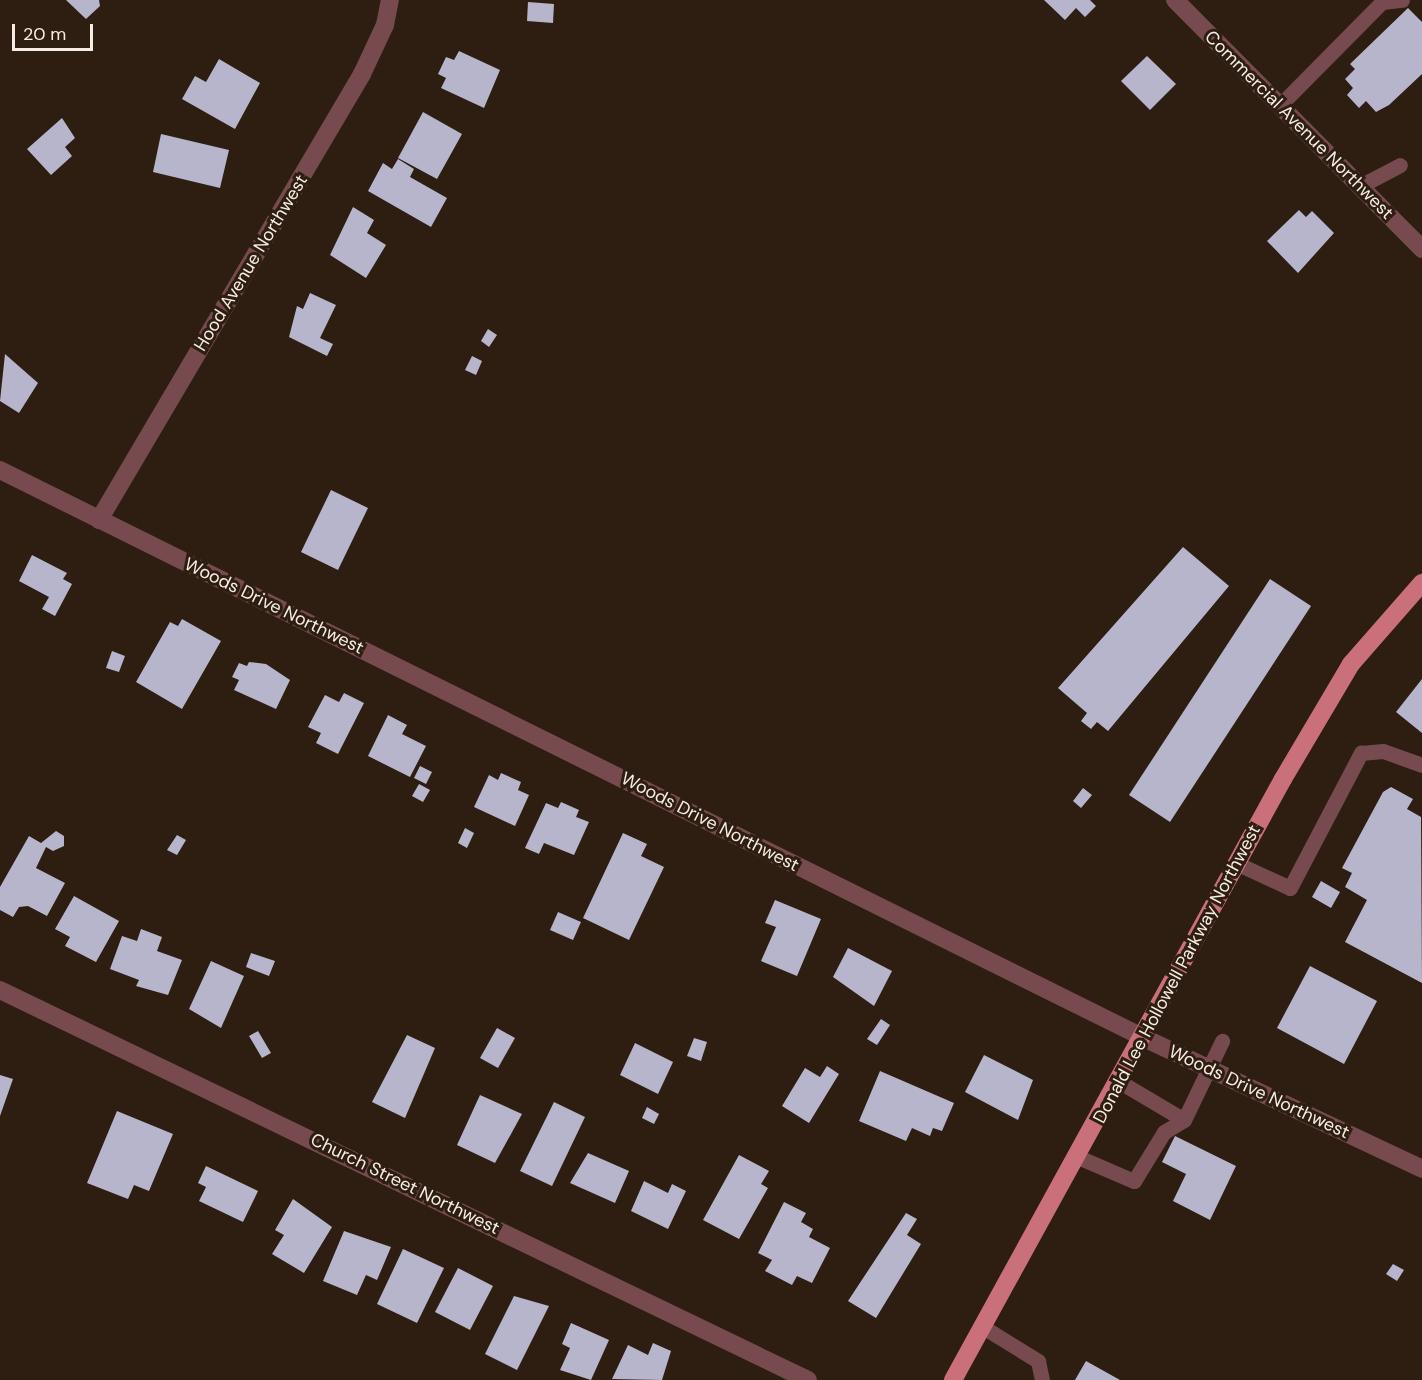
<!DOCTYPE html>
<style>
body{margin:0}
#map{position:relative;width:1422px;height:1380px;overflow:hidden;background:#2d1e11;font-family:"DM Sans",sans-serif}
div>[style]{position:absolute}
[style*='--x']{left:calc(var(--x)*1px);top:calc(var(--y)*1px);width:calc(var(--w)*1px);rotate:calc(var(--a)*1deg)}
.building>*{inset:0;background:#b6b5cc}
.service>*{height:15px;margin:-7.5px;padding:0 7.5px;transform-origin:7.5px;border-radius:7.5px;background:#764a4e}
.minor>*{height:18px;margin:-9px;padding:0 9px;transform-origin:9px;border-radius:9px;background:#764a4e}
.primary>*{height:18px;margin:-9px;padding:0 9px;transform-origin:9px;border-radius:9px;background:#ca707a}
span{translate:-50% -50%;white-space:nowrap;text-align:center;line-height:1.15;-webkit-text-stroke:6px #2d1e11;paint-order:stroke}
.street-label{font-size:18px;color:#f6ece3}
.scale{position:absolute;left:12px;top:24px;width:81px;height:27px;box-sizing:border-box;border:3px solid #f6ece3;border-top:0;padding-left:8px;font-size:18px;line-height:21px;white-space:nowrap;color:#f6ece3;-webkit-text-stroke:4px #2d1e11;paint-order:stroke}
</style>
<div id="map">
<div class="building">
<i style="clip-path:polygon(66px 0,99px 0,100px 6px,86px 19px)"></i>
<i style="clip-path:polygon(1044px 0,1090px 0,1096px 6px,1085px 17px,1076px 8px,1065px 20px)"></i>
<i style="clip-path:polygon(528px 2px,554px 4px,553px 23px,527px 21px)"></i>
<i style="clip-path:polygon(1408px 8px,1422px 22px,1422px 74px,1389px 105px,1376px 112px,1366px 101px,1359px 108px,1347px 95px,1353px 88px,1345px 79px,1355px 69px,1350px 64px)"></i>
<i style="clip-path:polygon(459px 51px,500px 70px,484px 108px,441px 88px,446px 78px,438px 74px,446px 57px,454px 60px)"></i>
<i style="clip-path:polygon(1147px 56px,1176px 84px,1150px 110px,1121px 81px)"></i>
<i style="clip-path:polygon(219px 59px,260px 83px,235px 129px,182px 99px,195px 76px,206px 82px)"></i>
<i style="clip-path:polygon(423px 112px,462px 134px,437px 179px,398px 158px)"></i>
<i style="clip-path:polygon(62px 118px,75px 138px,65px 147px,72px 156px,51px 175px,27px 149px)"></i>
<i style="clip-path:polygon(161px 134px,229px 150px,220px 188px,153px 172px)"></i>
<i style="clip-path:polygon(398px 159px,414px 169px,410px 177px,447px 198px,431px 227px,368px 191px,383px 163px,392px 169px)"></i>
<i style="clip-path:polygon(353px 207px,374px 220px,367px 233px,386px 245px,366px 278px,330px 255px)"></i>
<i style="clip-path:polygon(1299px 210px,1306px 217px,1312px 211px,1334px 233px,1298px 273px,1267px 241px)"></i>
<i style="clip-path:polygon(310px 293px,336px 305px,320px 338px,333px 344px,327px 356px,289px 337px,297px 306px,303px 309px)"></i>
<i style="clip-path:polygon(488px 329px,497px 335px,489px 347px,481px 341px)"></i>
<i style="clip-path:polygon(5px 354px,38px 383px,19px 413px,0 401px)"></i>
<i style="clip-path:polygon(472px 356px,482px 361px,476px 375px,465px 370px)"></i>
<i style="clip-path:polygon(331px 490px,368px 508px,338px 570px,301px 552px)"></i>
<i style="clip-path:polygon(1183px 547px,1229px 586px,1108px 731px,1097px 722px,1091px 729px,1081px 721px,1087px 713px,1058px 688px)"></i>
<i style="clip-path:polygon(32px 555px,67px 573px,63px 579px,72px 584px,55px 616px,42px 609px,49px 597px,19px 581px)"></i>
<i style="clip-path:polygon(1270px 579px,1311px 606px,1170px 822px,1129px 795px)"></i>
<i style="clip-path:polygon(182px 619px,221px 641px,182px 709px,136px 682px,170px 622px,178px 626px)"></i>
<i style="clip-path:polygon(112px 651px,125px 656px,119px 672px,106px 668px)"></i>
<i style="clip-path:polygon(249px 662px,266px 664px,290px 680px,276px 709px,234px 690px,239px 680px,232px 677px,239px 663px,247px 666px)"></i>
<i style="clip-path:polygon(1422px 679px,1422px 733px,1396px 712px)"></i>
<i style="clip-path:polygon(344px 693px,364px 703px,338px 754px,316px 743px,321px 733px,308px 727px,325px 695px,339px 702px)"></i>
<i style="clip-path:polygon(388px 715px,407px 725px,402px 734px,426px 746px,410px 777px,368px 756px)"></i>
<i style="clip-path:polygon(420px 766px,432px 772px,426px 784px,414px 778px)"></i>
<i style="clip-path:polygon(501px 773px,521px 782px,518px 790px,529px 795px,515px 826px,474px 807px,489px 775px,498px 780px)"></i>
<i style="clip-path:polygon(419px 784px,430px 790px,423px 802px,412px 796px)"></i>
<i style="clip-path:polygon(1391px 787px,1413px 799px,1407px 809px,1421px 817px,1422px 983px,1345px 942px,1367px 900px,1345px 887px,1352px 873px,1342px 868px,1383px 792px)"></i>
<i style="clip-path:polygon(1083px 788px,1092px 795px,1081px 808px,1073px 801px)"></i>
<i style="clip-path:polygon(561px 802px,579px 810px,576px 817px,589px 822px,574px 855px,544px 843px,539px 854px,525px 848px,546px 803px,558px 808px)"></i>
<i style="clip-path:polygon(465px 828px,474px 833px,467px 848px,458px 843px)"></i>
<i style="clip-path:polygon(56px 831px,64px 836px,64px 846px,53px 851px,46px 847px,36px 868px,65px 883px,47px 916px,28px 906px,19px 907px,13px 917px,0 910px,0 887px,29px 836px,41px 843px)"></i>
<i style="clip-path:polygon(623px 833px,647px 844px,641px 856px,664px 867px,629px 940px,583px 918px)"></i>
<i style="clip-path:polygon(177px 835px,186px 840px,177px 855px,167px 850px)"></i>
<i style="clip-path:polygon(1321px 881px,1340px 892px,1331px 908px,1312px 897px)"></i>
<i style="clip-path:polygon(74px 896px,119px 921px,96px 962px,65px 946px,70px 937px,55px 929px)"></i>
<i style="clip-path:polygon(775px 900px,821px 919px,797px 976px,761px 961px,776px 927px,765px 923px)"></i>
<i style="clip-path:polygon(558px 912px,581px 922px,573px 940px,550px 930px)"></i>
<i style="clip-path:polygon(141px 929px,162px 937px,157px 951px,182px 960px,168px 995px,136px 986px,139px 980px,110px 969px,122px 936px,137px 941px)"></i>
<i style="clip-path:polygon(848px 948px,892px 971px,874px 1006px,833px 977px)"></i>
<i style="clip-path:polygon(251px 953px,275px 961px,269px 976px,246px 967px)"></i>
<i style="clip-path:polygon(211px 961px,244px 976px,221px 1028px,189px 1009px)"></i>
<i style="clip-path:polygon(1310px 966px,1377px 1001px,1344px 1064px,1277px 1028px)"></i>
<i style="clip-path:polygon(881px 1019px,890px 1025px,877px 1045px,867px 1039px)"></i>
<i style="clip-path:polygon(497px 1028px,515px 1038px,498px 1068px,480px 1058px)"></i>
<i style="clip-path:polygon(258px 1031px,271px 1053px,262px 1058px,249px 1036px)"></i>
<i style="clip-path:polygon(407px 1035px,435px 1048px,405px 1118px,372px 1102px)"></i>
<i style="clip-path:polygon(694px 1038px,707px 1042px,701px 1061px,687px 1056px)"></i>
<i style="clip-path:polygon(635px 1043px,673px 1062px,658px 1094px,620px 1075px)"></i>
<i style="clip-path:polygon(984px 1055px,1033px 1080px,1018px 1120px,965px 1092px)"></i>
<i style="clip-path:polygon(827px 1066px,839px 1074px,809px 1123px,782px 1106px,805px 1068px,820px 1077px)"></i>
<i style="clip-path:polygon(880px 1071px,954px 1103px,942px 1131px,933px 1128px,930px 1136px,912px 1128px,906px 1141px,859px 1121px)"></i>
<i style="clip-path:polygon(0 1075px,13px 1079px,0 1116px)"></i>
<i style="clip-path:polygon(480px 1095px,522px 1114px,495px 1163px,457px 1145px)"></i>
<i style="clip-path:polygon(554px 1102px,585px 1117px,552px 1186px,520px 1171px)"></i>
<i style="clip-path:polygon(647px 1107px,659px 1114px,654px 1124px,642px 1118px)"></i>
<i style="clip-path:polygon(117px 1111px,173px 1134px,149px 1191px,134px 1185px,128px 1199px,87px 1183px)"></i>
<i style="clip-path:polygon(1175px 1136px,1236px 1166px,1210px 1220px,1173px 1201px,1186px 1174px,1162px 1162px)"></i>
<i style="clip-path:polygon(588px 1153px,629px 1171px,615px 1203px,570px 1183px)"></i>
<i style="clip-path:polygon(739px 1155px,769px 1171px,761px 1184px,768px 1188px,739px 1239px,703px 1220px)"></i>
<i style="clip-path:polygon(206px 1166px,258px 1191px,243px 1222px,199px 1201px,206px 1187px,198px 1183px)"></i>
<i style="clip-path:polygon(644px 1181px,668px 1193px,672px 1184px,686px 1191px,668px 1229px,631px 1211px)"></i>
<i style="clip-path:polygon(293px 1199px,332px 1227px,304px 1273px,272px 1254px,284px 1235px,275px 1230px)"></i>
<i style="clip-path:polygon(784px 1202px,806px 1213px,801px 1222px,813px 1229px,809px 1237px,830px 1248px,812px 1283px,797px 1276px,792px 1285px,765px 1271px,772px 1260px,758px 1253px)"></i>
<i style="clip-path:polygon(906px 1213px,917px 1219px,907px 1235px,921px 1244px,876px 1318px,848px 1301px)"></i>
<i style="clip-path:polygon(344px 1231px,391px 1247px,377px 1280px,366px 1275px,357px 1295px,323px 1281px)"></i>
<i style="clip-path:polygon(403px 1249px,444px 1268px,417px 1323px,377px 1304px)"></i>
<i style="clip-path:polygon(1393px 1264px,1404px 1270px,1397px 1281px,1386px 1274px)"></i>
<i style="clip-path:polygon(458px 1268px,493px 1286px,470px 1330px,435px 1312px)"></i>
<i style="clip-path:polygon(514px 1296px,549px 1306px,517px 1370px,485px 1354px)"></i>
<i style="clip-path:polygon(571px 1323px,609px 1340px,591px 1380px,560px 1370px,570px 1348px,562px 1344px)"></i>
<i style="clip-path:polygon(653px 1343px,671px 1351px,662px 1380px,612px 1379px,628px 1345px,648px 1355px)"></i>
<i style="clip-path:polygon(1086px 1361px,1120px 1380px,1075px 1380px)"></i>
</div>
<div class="service">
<i style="--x:1280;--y:105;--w:145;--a:-45.3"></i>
<i style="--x:1382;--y:2;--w:20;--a:-6"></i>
<i style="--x:1360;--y:186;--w:45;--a:-27.7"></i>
<i style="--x:1238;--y:864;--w:57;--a:24.8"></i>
<i style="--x:1290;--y:888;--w:153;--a:-62.3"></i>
<i style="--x:1361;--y:753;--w:22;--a:-5"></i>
<i style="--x:1383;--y:751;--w:41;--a:19.7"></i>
<i style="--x:1120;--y:1082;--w:74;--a:30.7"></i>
<i style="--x:1078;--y:1157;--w:61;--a:23.2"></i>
<i style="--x:1134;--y:1181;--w:57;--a:-58.5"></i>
<i style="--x:1164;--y:1132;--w:23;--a:-31"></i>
<i style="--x:1184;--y:1120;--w:88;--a:-64.3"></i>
<i style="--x:983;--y:1327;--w:65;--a:31.7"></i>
<i style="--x:1038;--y:1361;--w:19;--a:78"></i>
</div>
<div class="minor">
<i style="--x:1175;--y:0;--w:351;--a:45.2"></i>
<i style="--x:0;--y:470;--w:1277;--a:26.4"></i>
<i style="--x:1144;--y:1038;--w:307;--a:25.2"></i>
<i style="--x:99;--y:520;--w:518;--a:-59.47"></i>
<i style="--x:362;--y:74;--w:54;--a:-64.9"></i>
<i style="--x:385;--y:25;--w:25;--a:-79"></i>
<i style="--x:0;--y:990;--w:897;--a:25.77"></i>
</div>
<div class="primary">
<i style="--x:953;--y:1380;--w:686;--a:-61.23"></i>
<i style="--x:1283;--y:779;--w:134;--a:-59.4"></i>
<i style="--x:1351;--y:664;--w:108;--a:-48.8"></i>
</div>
<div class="street-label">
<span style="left:1299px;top:125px;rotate:45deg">Commercial Avenue Northwest</span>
<span style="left:251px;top:263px;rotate:-59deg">Hood Avenue Northwest</span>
<span style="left:274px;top:606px;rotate:26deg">Woods Drive Northwest</span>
<span style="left:710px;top:822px;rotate:27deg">Woods Drive Northwest</span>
<span style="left:1177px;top:974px;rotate:-62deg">Donald Lee Hollowell Parkway Northwest</span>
<span style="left:1259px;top:1092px;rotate:25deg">Woods Drive Northwest</span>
<span style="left:405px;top:1184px;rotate:26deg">Church Street Northwest</span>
</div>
<div class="scale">20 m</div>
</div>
